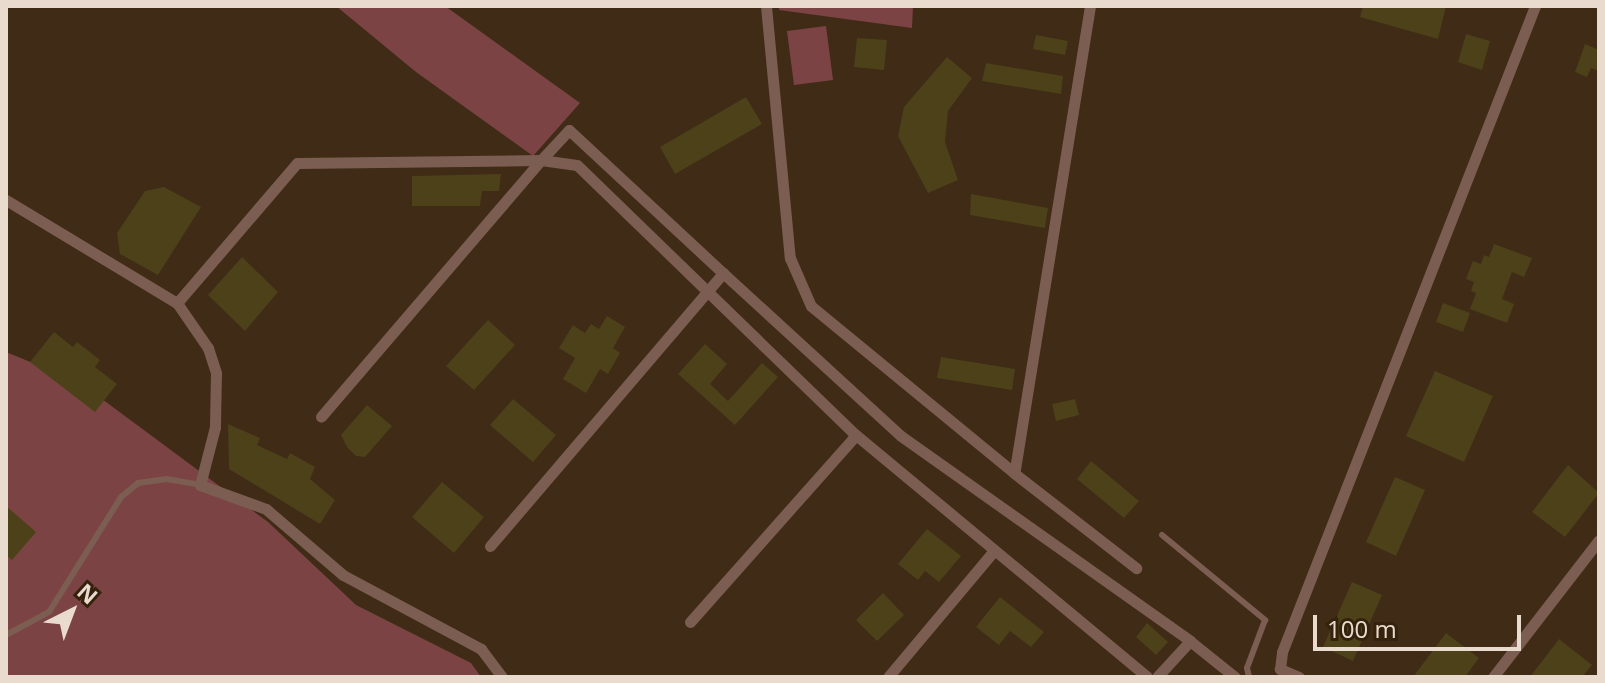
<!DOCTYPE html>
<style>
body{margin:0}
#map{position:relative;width:1605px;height:683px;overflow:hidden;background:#3f2b16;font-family:"Open Sans",sans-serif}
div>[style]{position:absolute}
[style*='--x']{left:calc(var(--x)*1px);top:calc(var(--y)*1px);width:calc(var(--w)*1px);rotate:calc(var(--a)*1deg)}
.green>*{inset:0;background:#7c4345}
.building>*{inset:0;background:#4d4119}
.path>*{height:2px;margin-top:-1px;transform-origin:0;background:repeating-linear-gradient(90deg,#82715f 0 4px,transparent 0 10px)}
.service>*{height:6px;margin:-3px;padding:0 3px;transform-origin:3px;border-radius:3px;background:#7c5d51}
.minor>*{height:11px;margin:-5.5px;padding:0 5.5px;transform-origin:5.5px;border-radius:5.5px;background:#7c5d51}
span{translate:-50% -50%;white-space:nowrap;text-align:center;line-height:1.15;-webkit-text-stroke:7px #34220c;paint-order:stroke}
.frame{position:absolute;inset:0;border:8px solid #e9dccf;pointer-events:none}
.north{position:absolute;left:32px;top:571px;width:80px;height:80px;-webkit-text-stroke:6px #34220c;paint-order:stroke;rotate:42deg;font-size:22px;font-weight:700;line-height:32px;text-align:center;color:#e9dccf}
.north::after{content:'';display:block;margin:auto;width:28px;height:36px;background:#e9dccf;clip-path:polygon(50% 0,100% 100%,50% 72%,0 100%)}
.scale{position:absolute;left:1313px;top:615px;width:208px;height:36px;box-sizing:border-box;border:4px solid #e9dccf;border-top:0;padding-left:10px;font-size:24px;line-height:28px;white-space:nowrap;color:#e9dccf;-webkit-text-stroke:6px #34220c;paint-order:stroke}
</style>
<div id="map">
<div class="green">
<i style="clip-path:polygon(336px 6px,445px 6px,580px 103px,533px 156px,416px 72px)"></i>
<i style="clip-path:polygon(779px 6px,913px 6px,912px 28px,779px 10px)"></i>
<i style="clip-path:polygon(826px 26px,833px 80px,794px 85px,787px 31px)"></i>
<i style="clip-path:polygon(6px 352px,79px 382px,268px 522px,356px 605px,471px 663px,481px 677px,6px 677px)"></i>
</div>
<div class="building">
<i style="clip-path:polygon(1363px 6px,1446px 6px,1438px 39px,1360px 17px)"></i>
<i style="clip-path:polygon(1466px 34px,1490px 41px,1482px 70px,1458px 62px)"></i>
<i style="clip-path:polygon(1036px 35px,1068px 41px,1065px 55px,1033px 49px)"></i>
<i style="clip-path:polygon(857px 38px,887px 40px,884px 70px,854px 67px)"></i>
<i style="clip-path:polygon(1585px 44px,1599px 50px,1599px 71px,1591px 68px,1587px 77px,1575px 72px)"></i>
<i style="clip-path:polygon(947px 57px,972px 78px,948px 111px,945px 142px,958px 180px,928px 193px,898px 136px,904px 107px)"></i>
<i style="clip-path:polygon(986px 63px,1063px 76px,1061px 94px,982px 81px)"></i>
<i style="clip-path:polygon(746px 97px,762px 124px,675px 174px,660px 147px)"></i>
<i style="clip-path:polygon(501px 174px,499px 191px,482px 191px,480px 206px,412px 206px,412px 176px)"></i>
<i style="clip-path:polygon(164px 187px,201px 207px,158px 275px,120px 254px,117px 233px,145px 191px)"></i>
<i style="clip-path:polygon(971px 194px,1048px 208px,1045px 228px,970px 215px)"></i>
<i style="clip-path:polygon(1494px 244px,1532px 258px,1524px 277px,1512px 272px,1502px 299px,1514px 304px,1507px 323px,1470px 309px,1476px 293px,1471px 291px,1474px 282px,1466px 279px,1473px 261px,1481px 264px,1484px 255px,1489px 257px)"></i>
<i style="clip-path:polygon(242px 257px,278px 292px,245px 331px,208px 295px)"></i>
<i style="clip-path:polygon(1443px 303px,1470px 313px,1463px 332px,1436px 322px)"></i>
<i style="clip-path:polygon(607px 316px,625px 327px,613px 348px,620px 353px,608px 374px,600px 369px,586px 393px,563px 379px,575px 358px,559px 348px,573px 325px,585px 333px,591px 324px,599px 329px)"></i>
<i style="clip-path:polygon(488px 320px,515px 345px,474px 390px,446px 366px)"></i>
<i style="clip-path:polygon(54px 332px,73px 347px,77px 342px,100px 360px,95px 367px,117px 384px,95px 412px,30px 362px)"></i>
<i style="clip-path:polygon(705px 344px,727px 364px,710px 384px,728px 401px,762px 363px,778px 377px,735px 425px,678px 374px)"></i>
<i style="clip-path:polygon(941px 357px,1015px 369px,1012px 390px,937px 378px)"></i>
<i style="clip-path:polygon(1435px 371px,1493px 396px,1464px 462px,1406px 436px)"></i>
<i style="clip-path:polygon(513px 399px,556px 435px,533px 462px,490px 425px)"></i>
<i style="clip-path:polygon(1075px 399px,1079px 415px,1056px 421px,1052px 404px)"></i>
<i style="clip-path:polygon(367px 405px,392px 426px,365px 457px,356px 456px,347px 447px,341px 435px)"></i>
<i style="clip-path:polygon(228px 424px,260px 438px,257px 445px,287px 459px,290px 453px,315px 467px,310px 479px,335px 500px,320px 524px,229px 469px)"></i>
<i style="clip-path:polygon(1091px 461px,1139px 501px,1124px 518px,1077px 479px)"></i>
<i style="clip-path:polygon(1568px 465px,1599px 493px,1565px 537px,1532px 512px)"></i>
<i style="clip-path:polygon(1395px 477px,1425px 490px,1396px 556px,1366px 542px)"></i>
<i style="clip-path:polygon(442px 482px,484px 517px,454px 553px,412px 517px)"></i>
<i style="clip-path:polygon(6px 506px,36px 532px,12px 560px,6px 555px)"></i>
<i style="clip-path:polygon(927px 529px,961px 556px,939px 582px,925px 571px,918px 580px,898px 564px)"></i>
<i style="clip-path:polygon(1352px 582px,1382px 595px,1353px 661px,1323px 647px)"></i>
<i style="clip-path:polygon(883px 593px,904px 615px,877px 641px,856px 620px)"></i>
<i style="clip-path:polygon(1000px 597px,1044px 632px,1031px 647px,1010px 631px,999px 645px,976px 627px)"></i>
<i style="clip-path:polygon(1147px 623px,1168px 642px,1156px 655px,1136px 637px)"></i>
<i style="clip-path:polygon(1446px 633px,1479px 658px,1465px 677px,1413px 677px)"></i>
<i style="clip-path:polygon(1559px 639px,1592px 665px,1582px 677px,1530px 677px)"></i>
</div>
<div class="path">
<i style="--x:1598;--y:6;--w:1;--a:0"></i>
</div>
<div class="service">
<i style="--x:1162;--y:535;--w:134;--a:39.5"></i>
<i style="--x:1265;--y:620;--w:51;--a:110.6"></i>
<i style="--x:1247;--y:668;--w:9;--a:77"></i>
<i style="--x:6;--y:635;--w:49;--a:-28.1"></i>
<i style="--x:49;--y:612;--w:136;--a:-57.9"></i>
<i style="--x:121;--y:497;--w:22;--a:-39"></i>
<i style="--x:138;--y:483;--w:29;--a:-8"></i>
<i style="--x:167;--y:479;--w:34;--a:10"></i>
</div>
<div class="minor">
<i style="--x:766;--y:6;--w:253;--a:84.6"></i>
<i style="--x:790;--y:258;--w:52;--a:66.4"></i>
<i style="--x:811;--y:306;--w:263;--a:39.4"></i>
<i style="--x:1090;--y:6;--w:473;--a:99.2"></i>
<i style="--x:1014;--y:473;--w:155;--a:37.9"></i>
<i style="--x:541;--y:160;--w:36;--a:8"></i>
<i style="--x:577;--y:165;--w:388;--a:44.1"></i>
<i style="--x:856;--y:435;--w:378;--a:39.7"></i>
<i style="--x:541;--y:160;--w:41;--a:-47"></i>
<i style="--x:569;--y:130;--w:210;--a:42.9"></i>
<i style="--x:6;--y:200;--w:200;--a:31.1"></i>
<i style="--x:177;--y:303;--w:55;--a:55.4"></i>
<i style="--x:208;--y:348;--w:26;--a:72"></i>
<i style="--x:216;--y:373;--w:54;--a:91.1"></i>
<i style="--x:215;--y:427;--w:60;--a:104.5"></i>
<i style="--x:200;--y:485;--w:70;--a:20"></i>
<i style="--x:266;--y:509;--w:101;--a:40.6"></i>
<i style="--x:343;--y:575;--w:157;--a:28.2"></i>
<i style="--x:481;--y:649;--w:35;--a:53"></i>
<i style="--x:177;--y:303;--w:184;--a:-49.4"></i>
<i style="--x:297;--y:163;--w:244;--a:-0.7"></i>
<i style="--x:541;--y:160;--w:338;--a:130.6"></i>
<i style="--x:490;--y:546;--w:359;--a:-49.5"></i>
<i style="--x:723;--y:273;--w:241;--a:42.5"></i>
<i style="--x:901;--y:436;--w:354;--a:35.3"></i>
<i style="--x:1190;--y:641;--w:58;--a:38.7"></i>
<i style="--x:690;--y:622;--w:250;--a:-48.4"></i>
<i style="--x:888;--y:677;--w:163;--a:-50"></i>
<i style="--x:1157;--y:677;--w:49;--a:-47.5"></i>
<i style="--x:1299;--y:677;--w:21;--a:-157"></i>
<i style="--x:1280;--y:669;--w:17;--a:-83"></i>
<i style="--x:1282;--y:652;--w:694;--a:-68.61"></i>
<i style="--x:1493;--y:677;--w:173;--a:-52.3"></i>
</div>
<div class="frame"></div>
<div class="north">N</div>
<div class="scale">100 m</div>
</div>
